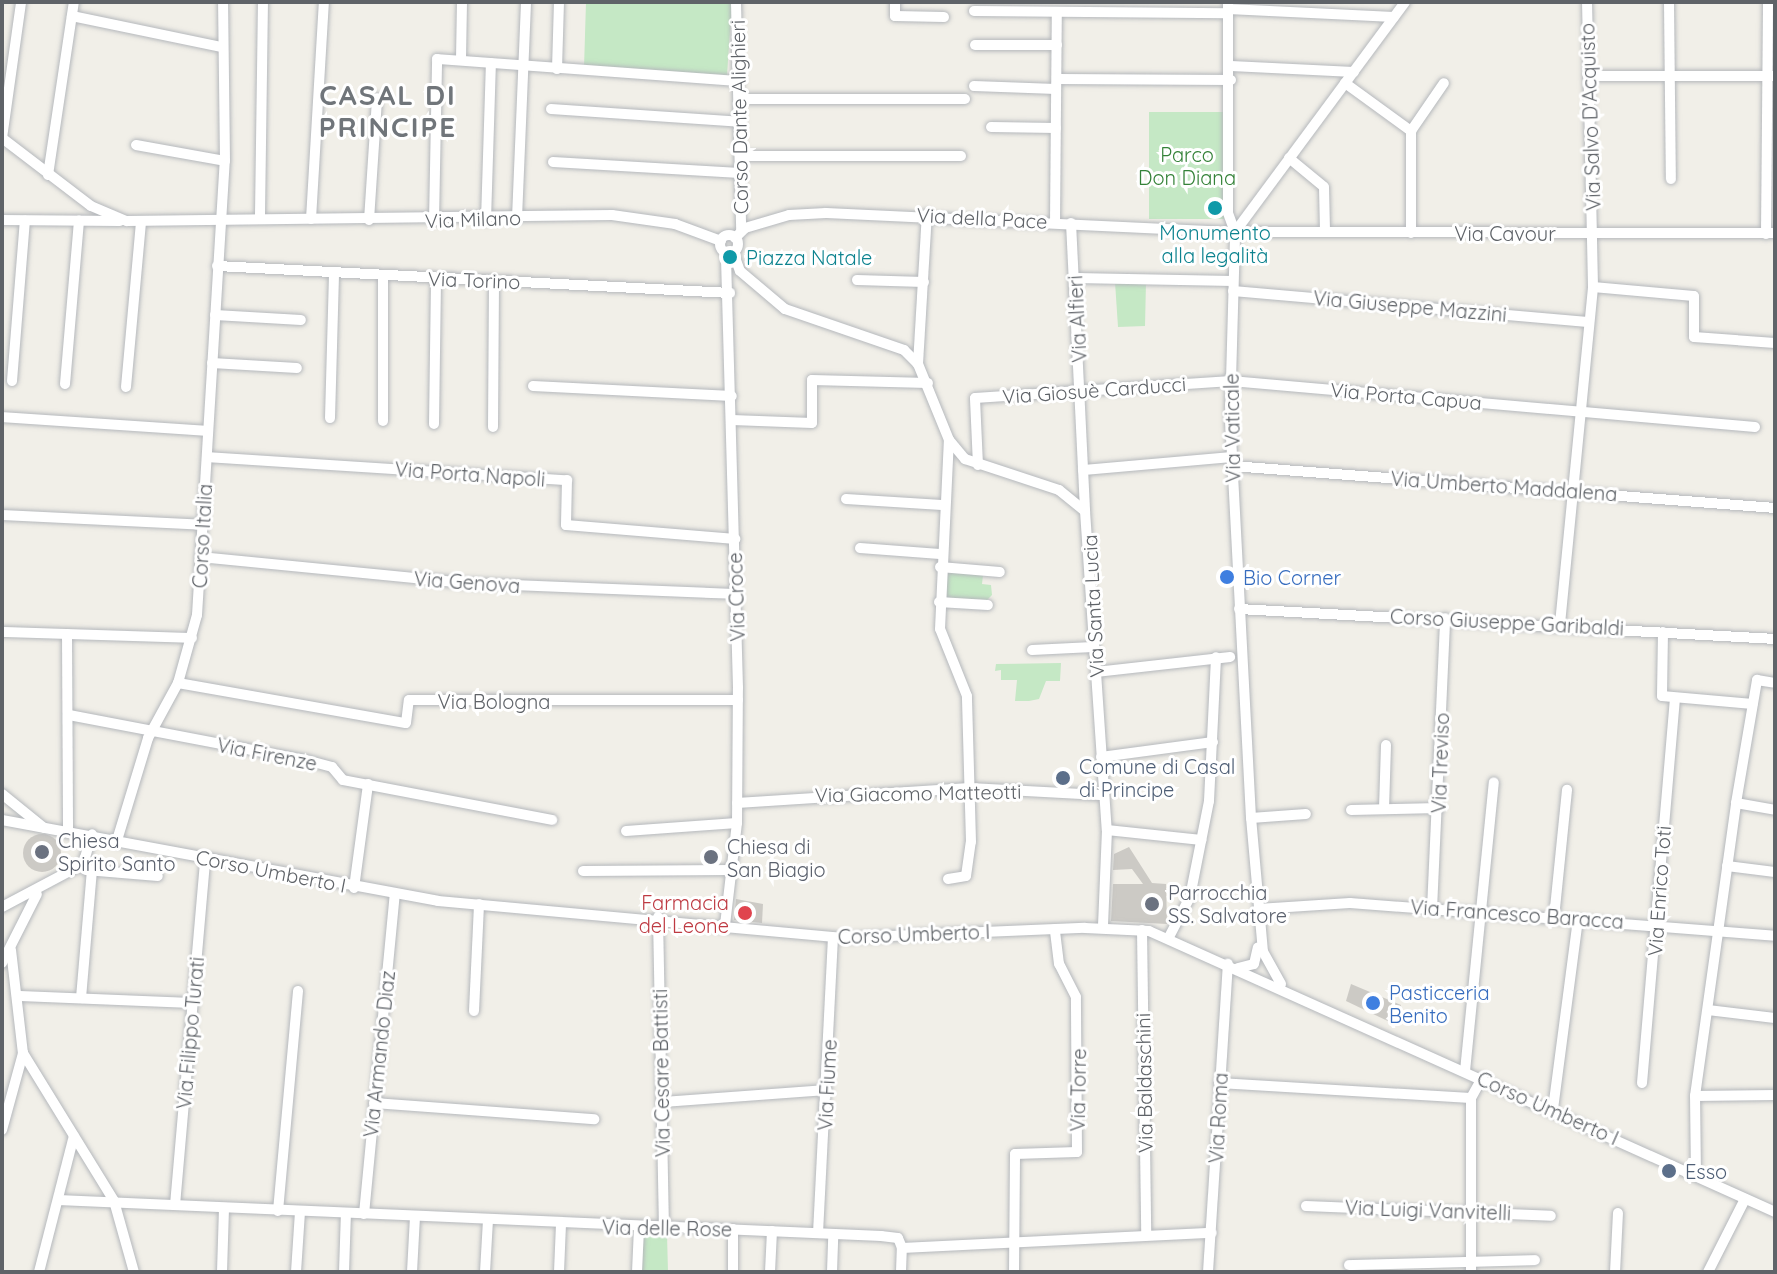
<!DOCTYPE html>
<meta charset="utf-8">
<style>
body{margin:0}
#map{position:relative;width:1777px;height:1274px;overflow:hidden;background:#f1efe8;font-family:Quicksand,sans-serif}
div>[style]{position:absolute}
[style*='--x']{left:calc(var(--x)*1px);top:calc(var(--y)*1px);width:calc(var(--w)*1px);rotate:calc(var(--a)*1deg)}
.green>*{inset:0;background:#c5e8c5}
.building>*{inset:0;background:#cccac5}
.round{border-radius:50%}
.roads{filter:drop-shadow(0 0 2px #b5b8bc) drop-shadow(0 0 2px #b5b8bc)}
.minor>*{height:10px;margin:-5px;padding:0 5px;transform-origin:5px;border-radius:5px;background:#fff}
.minor>.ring{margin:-5px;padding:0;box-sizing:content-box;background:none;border:10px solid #fff;border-radius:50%}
.dots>*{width:22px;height:22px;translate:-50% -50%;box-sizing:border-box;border:4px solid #fff;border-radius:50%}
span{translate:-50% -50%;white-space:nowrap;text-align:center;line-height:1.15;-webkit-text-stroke:6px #fff;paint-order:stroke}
.street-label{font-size:20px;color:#5f6368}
.park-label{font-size:20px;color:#348238}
.culture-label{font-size:20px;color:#0d838f}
.left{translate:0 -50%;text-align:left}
.shop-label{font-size:20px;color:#366cbe}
.service-label{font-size:20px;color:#4e5e75}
.worship-label{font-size:20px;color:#5b616d}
.health-label{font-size:20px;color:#be3a42}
.right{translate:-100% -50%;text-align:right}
.district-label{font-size:28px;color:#70757a;font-weight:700;letter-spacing:2px}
.frame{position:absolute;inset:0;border:4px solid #5f6368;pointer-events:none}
</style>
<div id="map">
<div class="green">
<i style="clip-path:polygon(586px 2px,732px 2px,727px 75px,584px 68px)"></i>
<i style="clip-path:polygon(1149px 112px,1224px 112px,1224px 219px,1149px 219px)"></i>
<i style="clip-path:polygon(1115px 282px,1146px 282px,1145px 326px,1118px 327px)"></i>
<i style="clip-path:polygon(945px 572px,983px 575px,982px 584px,991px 585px,992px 595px,987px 600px,945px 598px)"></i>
<i style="clip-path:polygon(1061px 663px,1060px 681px,1046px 681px,1039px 699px,1029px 701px,1015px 701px,1017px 680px,1001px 680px,1001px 670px,995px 671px,996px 664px)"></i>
<i style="clip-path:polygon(644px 1234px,667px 1234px,668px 1272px,641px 1272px)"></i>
</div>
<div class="building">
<i class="round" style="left:23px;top:834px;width:38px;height:38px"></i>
<i style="clip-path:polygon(1129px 847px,1152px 883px,1166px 884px,1167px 924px,1111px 921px,1113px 884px,1143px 884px,1132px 869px,1113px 870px,1114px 854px)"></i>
<i style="clip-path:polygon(736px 899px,763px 904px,762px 923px,734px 920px)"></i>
<i style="clip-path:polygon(1351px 984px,1401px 1005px,1394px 1024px,1346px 1001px)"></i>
</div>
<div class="roads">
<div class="minor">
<i style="--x:736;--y:2;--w:229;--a:88.7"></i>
<i style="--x:895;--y:2;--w:14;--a:90"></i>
<i style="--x:895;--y:16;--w:49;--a:1.2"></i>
<i style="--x:1228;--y:2;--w:211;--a:90"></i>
<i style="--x:1228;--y:213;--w:20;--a:70"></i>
<i style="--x:1669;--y:2;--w:177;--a:89.4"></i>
<i style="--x:1228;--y:9;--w:166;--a:2.8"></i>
<i style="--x:974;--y:11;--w:254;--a:0.5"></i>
<i style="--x:72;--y:16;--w:153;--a:11.7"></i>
<i style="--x:975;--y:45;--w:82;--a:0"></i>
<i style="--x:461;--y:59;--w:57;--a:-89"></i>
<i style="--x:1231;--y:66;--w:123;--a:2.8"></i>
<i style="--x:557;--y:69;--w:67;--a:-88.3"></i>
<i style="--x:1588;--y:76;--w:187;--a:0"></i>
<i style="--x:1057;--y:79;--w:174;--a:0.3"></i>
<i style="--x:1345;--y:83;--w:82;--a:36"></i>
<i style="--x:974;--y:86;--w:82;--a:2.1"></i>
<i style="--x:740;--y:99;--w:225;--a:0"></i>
<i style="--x:551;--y:109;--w:189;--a:3.9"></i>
<i style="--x:991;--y:127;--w:65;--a:0.9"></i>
<i style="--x:2;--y:138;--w:112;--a:37.4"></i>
<i style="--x:91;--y:206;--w:39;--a:23"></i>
<i style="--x:127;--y:221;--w:485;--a:-0.7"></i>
<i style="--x:612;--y:215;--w:64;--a:8.1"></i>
<i style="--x:675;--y:224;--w:49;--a:20.3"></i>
<i style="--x:2;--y:138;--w:137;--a:-82"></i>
<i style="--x:136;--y:145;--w:90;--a:10.2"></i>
<i style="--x:740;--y:156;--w:221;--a:0"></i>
<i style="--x:1289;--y:158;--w:45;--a:39.6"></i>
<i style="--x:1324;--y:187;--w:44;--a:88.7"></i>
<i style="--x:553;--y:162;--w:187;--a:3.4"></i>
<i style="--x:48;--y:175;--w:175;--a:-81.5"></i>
<i style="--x:260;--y:215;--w:213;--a:-89.2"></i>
<i style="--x:517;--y:218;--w:216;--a:-87.6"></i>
<i style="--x:311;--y:219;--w:217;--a:-86.6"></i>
<i style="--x:2;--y:220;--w:118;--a:0.5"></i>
<i style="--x:369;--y:220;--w:122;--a:-86.2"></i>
<i style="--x:486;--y:220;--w:157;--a:-88.2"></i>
<i style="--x:434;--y:221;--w:162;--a:-88.9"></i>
<i style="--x:437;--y:59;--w:303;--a:4.2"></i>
<i style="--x:1055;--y:222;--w:210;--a:-89.5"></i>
<i style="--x:1071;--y:223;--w:288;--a:87.2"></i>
<i style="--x:1411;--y:233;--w:102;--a:-90"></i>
<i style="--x:1411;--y:131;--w:58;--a:-55.5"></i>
<i style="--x:1766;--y:234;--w:232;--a:-89.5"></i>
<i class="ring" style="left:720px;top:235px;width:8px;height:8px"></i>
<i style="--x:735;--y:238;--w:14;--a:-45"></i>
<i style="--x:745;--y:228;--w:46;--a:-16.5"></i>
<i style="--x:789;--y:215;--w:37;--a:-3"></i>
<i style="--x:826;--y:213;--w:409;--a:2.7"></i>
<i style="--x:1235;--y:232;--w:540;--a:0.11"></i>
<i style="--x:733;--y:252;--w:20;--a:70"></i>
<i style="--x:740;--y:271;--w:59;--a:40.2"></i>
<i style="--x:785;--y:309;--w:126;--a:19"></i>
<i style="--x:904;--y:350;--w:20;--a:45"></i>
<i style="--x:918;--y:364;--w:82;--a:67.8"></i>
<i style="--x:949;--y:440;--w:25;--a:50"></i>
<i style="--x:965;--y:459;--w:99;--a:18.3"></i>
<i style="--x:1059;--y:490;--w:33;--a:39"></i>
<i style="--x:1085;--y:511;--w:320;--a:86.1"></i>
<i style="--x:1107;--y:830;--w:97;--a:92.4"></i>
<i style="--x:217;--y:266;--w:514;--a:3.01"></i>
<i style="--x:1075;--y:278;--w:158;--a:1.1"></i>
<i style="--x:857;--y:280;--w:67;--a:1.7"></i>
<i style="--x:1593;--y:287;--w:101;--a:5.1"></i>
<i style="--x:1694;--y:296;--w:41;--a:90"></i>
<i style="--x:1694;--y:337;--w:81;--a:4.2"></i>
<i style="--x:1233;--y:291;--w:356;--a:5"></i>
<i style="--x:215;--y:315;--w:86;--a:3.3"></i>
<i style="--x:212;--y:363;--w:85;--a:3.4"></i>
<i style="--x:918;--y:364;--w:150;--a:-86.6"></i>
<i style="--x:12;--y:381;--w:161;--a:-85.4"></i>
<i style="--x:65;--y:384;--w:164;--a:-85.1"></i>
<i style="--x:533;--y:386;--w:199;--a:2.9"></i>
<i style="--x:126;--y:387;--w:166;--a:-84.8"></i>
<i style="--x:2;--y:417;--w:206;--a:3.9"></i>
<i style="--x:330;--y:418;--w:145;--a:-88.4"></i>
<i style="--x:732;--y:420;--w:80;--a:2.1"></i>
<i style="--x:812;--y:423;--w:43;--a:-90"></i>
<i style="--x:812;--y:380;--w:116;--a:1.5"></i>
<i style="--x:383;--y:421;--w:145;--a:-90"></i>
<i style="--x:434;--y:424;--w:145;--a:-89.2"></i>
<i style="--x:493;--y:427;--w:144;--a:-89.6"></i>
<i style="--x:207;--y:457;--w:361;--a:3.7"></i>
<i style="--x:567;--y:480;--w:45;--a:91.3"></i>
<i style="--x:566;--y:525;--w:170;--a:4.7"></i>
<i style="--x:978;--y:465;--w:67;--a:-92.6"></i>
<i style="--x:975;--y:398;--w:257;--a:-3.8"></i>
<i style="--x:1231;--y:381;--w:526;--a:5.02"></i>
<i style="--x:1232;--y:466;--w:545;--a:4.42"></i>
<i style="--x:1083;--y:470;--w:150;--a:-5"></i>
<i style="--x:846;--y:499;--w:96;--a:3.6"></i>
<i style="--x:2;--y:515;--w:201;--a:2.8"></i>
<i style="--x:860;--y:548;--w:80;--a:4.3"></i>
<i style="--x:200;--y:557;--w:264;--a:5.6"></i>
<i style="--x:463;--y:583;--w:271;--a:2.3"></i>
<i style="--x:940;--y:567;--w:60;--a:4.8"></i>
<i style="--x:939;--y:602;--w:49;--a:3.5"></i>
<i style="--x:1239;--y:609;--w:537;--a:3.2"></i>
<i style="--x:1560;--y:624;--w:339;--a:-84.4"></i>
<i style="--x:1593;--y:287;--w:285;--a:-91.2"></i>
<i style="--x:2;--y:632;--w:190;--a:1.8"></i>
<i style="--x:1663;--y:632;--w:64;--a:90.9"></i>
<i style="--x:1662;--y:696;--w:91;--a:5"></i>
<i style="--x:67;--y:634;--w:199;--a:89.7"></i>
<i style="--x:1032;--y:650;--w:61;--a:-2.8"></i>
<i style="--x:1096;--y:672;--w:135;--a:-6.4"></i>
<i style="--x:178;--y:683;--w:231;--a:10"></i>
<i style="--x:406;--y:723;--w:23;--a:-83"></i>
<i style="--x:409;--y:700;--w:329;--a:0"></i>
<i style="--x:69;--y:715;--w:241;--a:10.8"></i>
<i style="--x:306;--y:760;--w:27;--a:15"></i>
<i style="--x:332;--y:767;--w:17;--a:50"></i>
<i style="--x:343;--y:780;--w:213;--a:10.8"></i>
<i style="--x:1101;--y:757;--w:113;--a:-7.6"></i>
<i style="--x:2;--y:794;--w:54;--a:39"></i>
<i style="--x:737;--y:803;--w:233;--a:-3.7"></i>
<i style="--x:970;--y:788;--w:130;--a:3.1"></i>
<i style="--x:1736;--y:803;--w:40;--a:10"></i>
<i style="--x:1384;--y:809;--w:64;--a:-88.2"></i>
<i style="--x:1351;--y:810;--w:88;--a:-1.3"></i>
<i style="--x:1251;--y:818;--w:55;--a:-4.2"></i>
<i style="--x:2;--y:820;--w:443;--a:10.5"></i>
<i style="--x:438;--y:901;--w:407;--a:5.2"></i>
<i style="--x:843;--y:938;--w:242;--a:-2.4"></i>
<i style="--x:1085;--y:928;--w:64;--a:2.7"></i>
<i style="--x:1149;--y:931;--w:686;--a:24.17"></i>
<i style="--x:1107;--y:830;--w:95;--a:6.1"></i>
<i style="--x:626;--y:831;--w:111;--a:-4.1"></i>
<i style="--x:118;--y:837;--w:103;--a:-73.1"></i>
<i style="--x:148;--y:738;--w:63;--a:-61.4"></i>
<i style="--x:178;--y:683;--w:71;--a:-74.4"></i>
<i style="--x:197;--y:615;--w:455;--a:-86.5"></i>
<i style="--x:225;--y:161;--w:159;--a:-90.7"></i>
<i style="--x:1727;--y:866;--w:48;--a:7.1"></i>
<i style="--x:86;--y:870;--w:72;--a:4.8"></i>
<i style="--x:583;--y:871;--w:148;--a:-0.4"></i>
<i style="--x:948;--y:879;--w:18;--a:-9"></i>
<i style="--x:966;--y:876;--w:34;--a:-82"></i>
<i style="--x:971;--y:842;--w:146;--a:-91.6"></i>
<i style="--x:967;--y:696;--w:72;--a:-111.9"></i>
<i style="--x:940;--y:629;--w:189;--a:-87.3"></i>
<i style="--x:354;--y:888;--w:105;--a:-82.3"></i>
<i style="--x:2;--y:907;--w:92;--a:-28"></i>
<i style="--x:83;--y:864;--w:31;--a:-73"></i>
<i style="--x:1258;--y:909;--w:92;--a:-3.7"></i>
<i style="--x:1350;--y:903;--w:426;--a:4.4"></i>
<i style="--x:1432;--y:909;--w:291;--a:-87.4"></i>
<i style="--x:658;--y:917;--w:313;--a:88.9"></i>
<i style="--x:1554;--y:918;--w:129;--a:-84.2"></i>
<i style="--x:725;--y:925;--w:103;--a:-83.3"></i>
<i style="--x:737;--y:823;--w:135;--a:-89.6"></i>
<i style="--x:738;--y:688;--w:435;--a:-91.6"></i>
<i style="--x:1142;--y:930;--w:305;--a:89.2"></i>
<i style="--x:1169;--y:937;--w:45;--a:-62.3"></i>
<i style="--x:1190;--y:897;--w:98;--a:-78.8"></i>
<i style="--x:1209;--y:801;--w:144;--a:-87.2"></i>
<i style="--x:11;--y:950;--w:104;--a:83.4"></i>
<i style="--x:23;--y:1053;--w:174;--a:58.4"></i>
<i style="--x:114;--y:1201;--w:74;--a:74.3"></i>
<i style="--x:2;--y:963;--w:77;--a:-63.1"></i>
<i style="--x:1238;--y:968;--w:16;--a:-14"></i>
<i style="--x:1254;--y:964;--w:17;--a:-77"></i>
<i style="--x:1281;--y:984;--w:37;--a:-119"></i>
<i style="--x:1263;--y:952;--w:135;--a:-95.1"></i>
<i style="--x:1251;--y:818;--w:403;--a:-93"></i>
<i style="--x:1230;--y:416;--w:184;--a:-88.4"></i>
<i style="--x:1235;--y:232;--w:286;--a:-53.5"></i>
<i style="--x:19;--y:996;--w:174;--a:2.3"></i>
<i style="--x:81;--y:998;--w:128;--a:-85.1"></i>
<i style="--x:1708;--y:1010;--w:67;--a:6.8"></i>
<i style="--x:474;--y:1011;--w:107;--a:-87.3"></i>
<i style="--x:1465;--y:1071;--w:290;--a:-84.3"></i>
<i style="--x:1219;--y:1083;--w:252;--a:3.4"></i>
<i style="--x:1642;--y:1083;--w:386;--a:-85.1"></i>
<i style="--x:1695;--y:1096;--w:80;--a:-0.7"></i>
<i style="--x:663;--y:1102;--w:164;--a:-4.2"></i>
<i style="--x:374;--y:1103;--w:221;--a:4.2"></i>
<i style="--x:1553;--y:1109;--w:191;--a:-82.5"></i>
<i style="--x:2;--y:1130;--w:80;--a:-74.7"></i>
<i style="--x:1696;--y:1176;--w:80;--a:-90.7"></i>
<i style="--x:1695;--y:1096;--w:296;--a:-82"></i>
<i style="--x:1736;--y:803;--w:125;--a:-80.3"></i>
<i style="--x:1757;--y:680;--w:18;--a:9"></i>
<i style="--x:58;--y:1200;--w:824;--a:2.5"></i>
<i style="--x:881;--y:1236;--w:17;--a:7"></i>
<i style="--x:898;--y:1238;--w:11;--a:68"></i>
<i style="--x:902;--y:1248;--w:310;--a:-2.8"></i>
<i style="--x:175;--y:1205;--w:346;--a:-85"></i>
<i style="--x:1306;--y:1206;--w:245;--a:2.3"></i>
<i style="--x:278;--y:1211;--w:221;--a:-84.8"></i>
<i style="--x:364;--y:1214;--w:321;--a:-84.5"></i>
<i style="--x:818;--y:1233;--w:296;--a:-87.1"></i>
<i style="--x:1349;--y:1265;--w:186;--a:-1.5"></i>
<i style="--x:39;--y:1272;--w:140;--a:-75.6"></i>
<i style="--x:222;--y:1272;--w:64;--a:-88.2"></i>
<i style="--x:296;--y:1272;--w:60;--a:-86.2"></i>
<i style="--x:344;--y:1272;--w:59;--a:-88.1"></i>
<i style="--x:412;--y:1272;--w:56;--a:-86.9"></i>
<i style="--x:485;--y:1272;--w:52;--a:-86.7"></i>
<i style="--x:559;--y:1272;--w:48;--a:-87.6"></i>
<i style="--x:637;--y:1272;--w:44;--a:-87.4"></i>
<i style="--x:733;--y:1272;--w:43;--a:-90"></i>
<i style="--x:770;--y:1272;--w:41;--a:-87.2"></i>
<i style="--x:832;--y:1272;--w:38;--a:-88"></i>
<i style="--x:901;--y:1272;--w:24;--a:-88"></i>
<i style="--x:1014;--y:1272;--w:118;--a:-89.5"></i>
<i style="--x:1015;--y:1154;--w:62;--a:-1.8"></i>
<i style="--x:1077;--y:1152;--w:155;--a:-90.4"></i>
<i style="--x:1076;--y:997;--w:37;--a:-117"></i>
<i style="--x:1059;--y:964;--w:35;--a:-97"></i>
<i style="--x:1208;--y:1272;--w:309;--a:-86.3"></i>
<i style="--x:1471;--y:1272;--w:174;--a:-90"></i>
<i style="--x:1471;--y:1098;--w:23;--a:-61"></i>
<i style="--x:1615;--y:1272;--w:59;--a:-87.1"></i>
<i style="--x:1708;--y:1272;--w:82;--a:-63.1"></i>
</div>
</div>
<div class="dots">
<i style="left:1215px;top:208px;background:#0f9aa8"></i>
<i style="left:730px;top:257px;background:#0f9aa8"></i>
<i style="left:1227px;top:577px;background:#3f7fe0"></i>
<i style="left:1063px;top:778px;background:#5c6f8a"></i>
<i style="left:42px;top:852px;background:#6b7280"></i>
<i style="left:711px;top:857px;background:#6b7280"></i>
<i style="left:1152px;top:904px;background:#6b7280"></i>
<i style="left:745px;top:913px;background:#e0444e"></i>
<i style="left:1373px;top:1003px;background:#3f7fe0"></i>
<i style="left:1669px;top:1171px;background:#5c6f8a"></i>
</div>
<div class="street-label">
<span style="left:739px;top:117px;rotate:-91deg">Corso Dante Alighieri</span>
<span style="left:1590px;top:117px;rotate:-92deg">Via Salvo D'Acquisto</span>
<span style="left:982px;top:218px;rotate:3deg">Via della Pace</span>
<span style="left:473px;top:219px;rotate:-2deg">Via Milano</span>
<span style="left:1505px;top:233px">Via Cavour</span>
<span style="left:474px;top:280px;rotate:2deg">Via Torino</span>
<span style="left:1410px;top:306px;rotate:5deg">Via Giuseppe Mazzini</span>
<span style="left:1077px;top:319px;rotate:-93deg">Via Alfieri</span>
<span style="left:1094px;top:390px;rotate:-4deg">Via Giosuè Carducci</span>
<span style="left:1406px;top:396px;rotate:5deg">Via Porta Capua</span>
<span style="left:1232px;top:428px;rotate:-91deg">Via Vaticale</span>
<span style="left:470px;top:474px;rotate:4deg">Via Porta Napoli</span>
<span style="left:1504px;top:486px;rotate:4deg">Via Umberto Maddalena</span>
<span style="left:202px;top:536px;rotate:-87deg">Corso Italia</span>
<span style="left:467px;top:582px;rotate:4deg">Via Genova</span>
<span style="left:736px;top:597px;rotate:-92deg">Via Croce</span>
<span style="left:1093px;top:606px;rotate:-93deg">Via Santa Lucia</span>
<span style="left:1507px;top:622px;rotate:3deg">Corso Giuseppe Garibaldi</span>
<span style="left:494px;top:701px">Via Bologna</span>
<span style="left:267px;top:754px;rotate:11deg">Via Firenze</span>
<span style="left:1440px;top:763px;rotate:-88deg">Via Treviso</span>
<span style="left:918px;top:793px;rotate:-1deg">Via Giacomo Matteotti</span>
<span style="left:271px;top:871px;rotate:11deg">Corso Umberto I</span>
<span style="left:1659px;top:891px;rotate:-86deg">Via Enrico Toti</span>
<span style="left:1517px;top:914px;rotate:4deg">Via Francesco Baracca</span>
<span style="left:914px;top:934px;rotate:-2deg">Corso Umberto I</span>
<span style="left:190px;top:1033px;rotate:-85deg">Via Filippo Turati</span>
<span style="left:379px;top:1054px;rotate:-84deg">Via Armando Diaz</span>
<span style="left:661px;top:1073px;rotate:-91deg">Via Cesare Battisti</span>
<span style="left:1144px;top:1083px;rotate:-91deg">Via Baldaschini</span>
<span style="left:827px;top:1085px;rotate:-87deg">Via Fiume</span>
<span style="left:1078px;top:1090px;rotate:-89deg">Via Torre</span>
<span style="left:1548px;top:1108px;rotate:24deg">Corso Umberto I</span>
<span style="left:1218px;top:1118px;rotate:-87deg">Via Roma</span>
<span style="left:1428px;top:1210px;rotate:2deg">Via Luigi Vanvitelli</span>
<span style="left:667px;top:1228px;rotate:1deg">Via delle Rose</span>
</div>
<div class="park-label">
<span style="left:1187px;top:166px">Parco<br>Don Diana</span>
</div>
<div class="culture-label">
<span style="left:1215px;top:244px">Monumento<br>alla legalità</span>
<span class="left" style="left:746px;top:257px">Piazza Natale</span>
</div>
<div class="shop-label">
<span class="left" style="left:1243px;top:577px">Bio Corner</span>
<span class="left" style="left:1389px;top:1004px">Pasticceria<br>Benito</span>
</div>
<div class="service-label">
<span class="left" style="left:1079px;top:778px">Comune di Casal<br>di Principe</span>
<span class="left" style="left:1685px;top:1171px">Esso</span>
</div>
<div class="worship-label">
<span class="left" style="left:58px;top:852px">Chiesa<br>Spirito Santo</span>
<span class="left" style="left:727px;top:858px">Chiesa di<br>San Biagio</span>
<span class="left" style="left:1168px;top:904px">Parrocchia<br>SS. Salvatore</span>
</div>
<div class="health-label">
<span class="right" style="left:729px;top:914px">Farmacia<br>del Leone</span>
</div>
<div class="district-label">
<span style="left:388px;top:111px">CASAL DI<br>PRINCIPE</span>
</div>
<div class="frame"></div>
</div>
